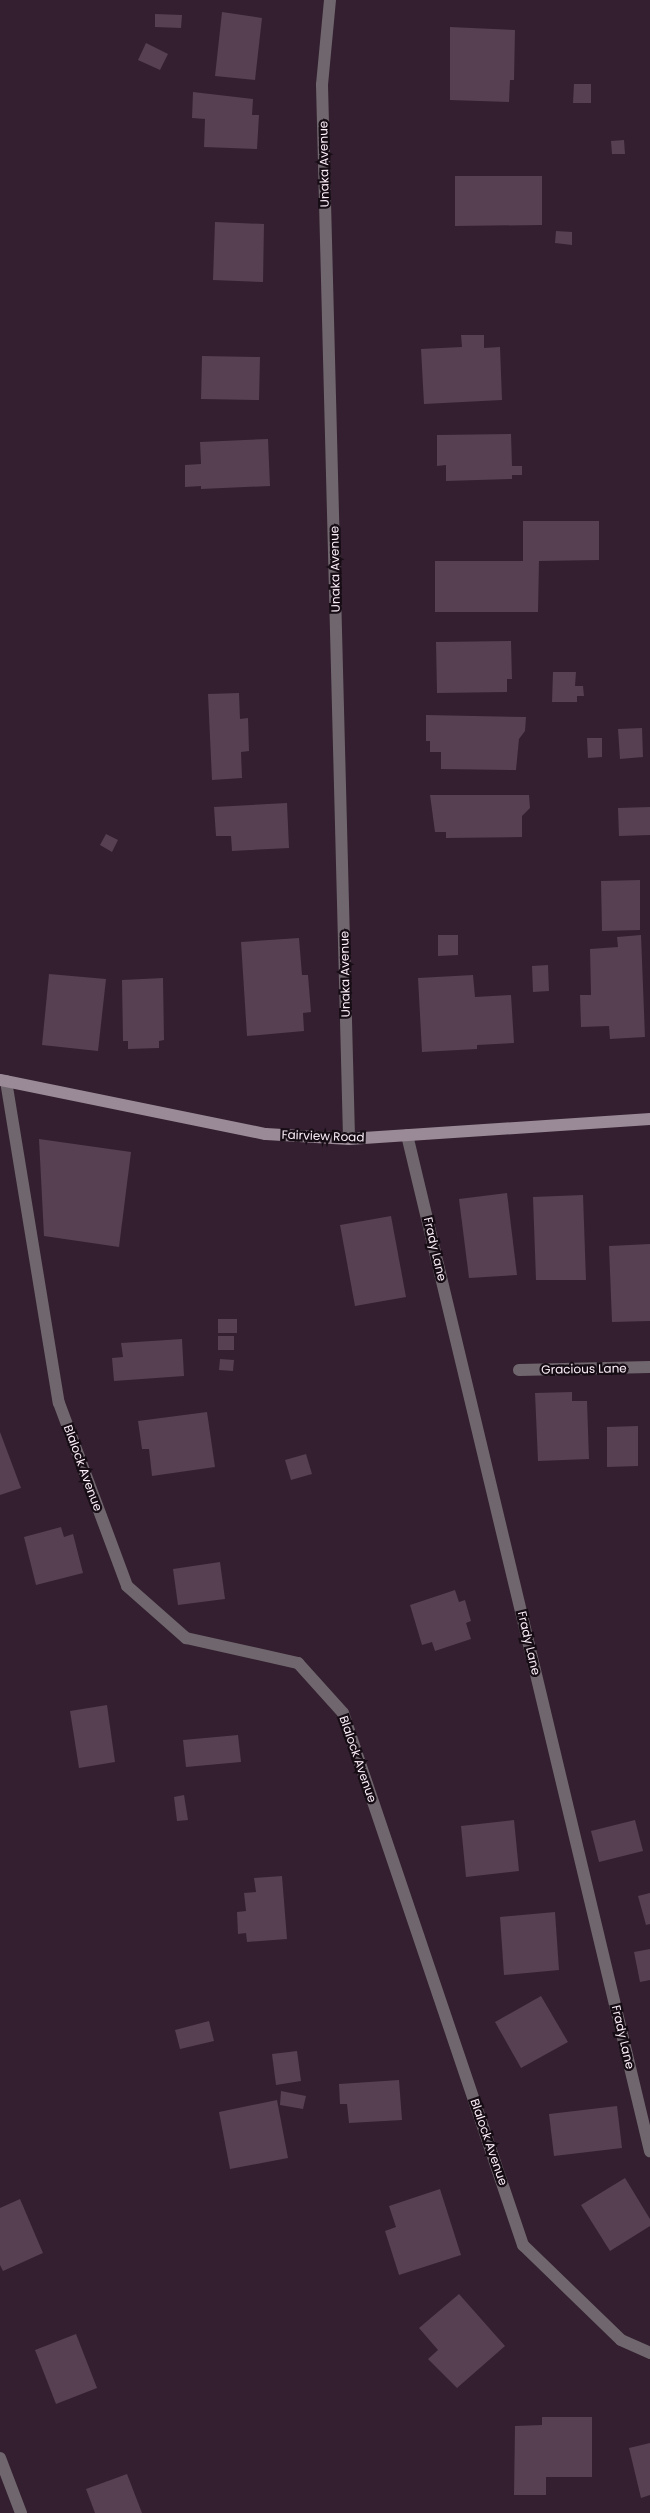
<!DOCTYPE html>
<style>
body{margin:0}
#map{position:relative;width:650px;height:2513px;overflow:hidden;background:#331f2f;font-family:Poppins,sans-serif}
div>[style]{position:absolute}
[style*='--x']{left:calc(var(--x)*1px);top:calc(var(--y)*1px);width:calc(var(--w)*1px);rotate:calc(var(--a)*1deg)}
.building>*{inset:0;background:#564052}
.lane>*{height:12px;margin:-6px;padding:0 6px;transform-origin:6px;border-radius:6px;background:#70666e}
.street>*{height:12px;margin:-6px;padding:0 6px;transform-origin:6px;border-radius:6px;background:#70666e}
.secondary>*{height:12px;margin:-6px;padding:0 6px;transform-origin:6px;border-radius:6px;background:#9a8997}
span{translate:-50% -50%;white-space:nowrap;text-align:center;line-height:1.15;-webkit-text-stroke:4.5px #150c14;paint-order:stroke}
.street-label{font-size:12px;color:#fceef9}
</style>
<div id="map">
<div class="building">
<i style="clip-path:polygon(222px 12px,262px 18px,255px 80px,215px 76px)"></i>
<i style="clip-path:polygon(155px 14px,182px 15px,181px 28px,155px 27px)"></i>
<i style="clip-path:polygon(450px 27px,515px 30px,514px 80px,510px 80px,509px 102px,450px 100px)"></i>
<i style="clip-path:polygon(146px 43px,168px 54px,160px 70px,138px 60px)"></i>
<i style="clip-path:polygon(574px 84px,591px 84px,591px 103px,573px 103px)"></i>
<i style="clip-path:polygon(193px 92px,253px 99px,252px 115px,259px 115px,257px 149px,204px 147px,205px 119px,192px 118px)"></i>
<i style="clip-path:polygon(624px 140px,625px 154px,612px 154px,611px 141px)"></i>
<i style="clip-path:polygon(455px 176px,542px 176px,542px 225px,455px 226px)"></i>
<i style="clip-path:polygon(215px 222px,264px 224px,263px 282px,213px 280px)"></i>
<i style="clip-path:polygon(556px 231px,572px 232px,572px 245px,555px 243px)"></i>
<i style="clip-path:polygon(461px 335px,484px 335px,484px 348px,500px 347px,502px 400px,424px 404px,421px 349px,462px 347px)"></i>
<i style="clip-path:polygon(202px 356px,260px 357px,259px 400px,201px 399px)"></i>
<i style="clip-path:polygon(511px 434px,512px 466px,522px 466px,522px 475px,512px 475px,512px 479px,446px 481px,446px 465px,437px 466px,437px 435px)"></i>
<i style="clip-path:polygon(268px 439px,270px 486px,201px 489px,201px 486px,185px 487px,185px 465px,201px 464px,200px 442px)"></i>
<i style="clip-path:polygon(523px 521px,599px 521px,599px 560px,539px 561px,538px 612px,435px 612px,435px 561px,523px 561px)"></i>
<i style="clip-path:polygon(511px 641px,512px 679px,507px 679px,507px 692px,437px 693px,436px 642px)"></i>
<i style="clip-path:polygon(553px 672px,576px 672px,575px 686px,583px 686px,584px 696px,577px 696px,577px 702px,552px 702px)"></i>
<i style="clip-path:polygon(239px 693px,240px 719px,248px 718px,249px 751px,241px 752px,242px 778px,212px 780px,208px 694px)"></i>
<i style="clip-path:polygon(426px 715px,526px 717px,525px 731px,519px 739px,516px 770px,441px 769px,441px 752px,430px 752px,430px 741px,426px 741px)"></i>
<i style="clip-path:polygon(642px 728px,643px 757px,620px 759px,618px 729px)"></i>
<i style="clip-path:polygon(587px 738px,602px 738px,602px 757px,588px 758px)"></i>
<i style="clip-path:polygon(430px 795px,529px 795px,530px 808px,522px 816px,522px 837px,446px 838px,446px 832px,435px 832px)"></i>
<i style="clip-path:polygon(287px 803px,289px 848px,232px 851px,231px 836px,216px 836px,214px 807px)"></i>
<i style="clip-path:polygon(650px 807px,650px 835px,619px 836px,618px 808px)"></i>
<i style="clip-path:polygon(106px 834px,118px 840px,112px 852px,100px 845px)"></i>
<i style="clip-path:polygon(640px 880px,640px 930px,602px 931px,601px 881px)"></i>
<i style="clip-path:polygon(438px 935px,458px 935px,458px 955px,438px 956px)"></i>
<i style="clip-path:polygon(641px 935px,645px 1037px,610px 1039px,609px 1026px,581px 1027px,580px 995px,591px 995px,590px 949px,618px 947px,617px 937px)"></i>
<i style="clip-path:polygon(299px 938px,302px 975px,308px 975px,311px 1012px,303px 1013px,304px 1031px,247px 1036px,241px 942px)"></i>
<i style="clip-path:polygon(548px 965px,549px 991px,533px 992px,532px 966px)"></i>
<i style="clip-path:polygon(49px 974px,106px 979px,98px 1051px,42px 1045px)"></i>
<i style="clip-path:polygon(473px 975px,475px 997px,511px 995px,514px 1043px,477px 1045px,477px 1049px,422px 1052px,418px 978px)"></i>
<i style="clip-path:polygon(163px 978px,164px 1040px,159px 1041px,159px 1048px,128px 1049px,128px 1041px,123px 1041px,122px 980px)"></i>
<i style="clip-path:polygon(39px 1139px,131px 1152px,119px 1247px,44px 1236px)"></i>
<i style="clip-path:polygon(507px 1193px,517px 1275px,469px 1278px,459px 1199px)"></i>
<i style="clip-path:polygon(583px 1195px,586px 1280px,536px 1280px,533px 1197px)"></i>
<i style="clip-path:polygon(391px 1216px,406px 1297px,355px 1306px,340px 1225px)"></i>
<i style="clip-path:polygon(650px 1244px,650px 1321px,612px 1322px,609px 1246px)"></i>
<i style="clip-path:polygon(218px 1319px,237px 1319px,237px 1333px,218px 1333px)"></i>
<i style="clip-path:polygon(218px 1336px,234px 1336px,234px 1350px,218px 1350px)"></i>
<i style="clip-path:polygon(182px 1339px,184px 1376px,114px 1381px,112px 1358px,123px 1357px,121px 1343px)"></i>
<i style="clip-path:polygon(220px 1359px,234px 1360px,233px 1371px,219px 1370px)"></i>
<i style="clip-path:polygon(572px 1392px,572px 1401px,587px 1401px,589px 1459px,538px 1461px,535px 1393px)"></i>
<i style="clip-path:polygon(207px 1412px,215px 1467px,152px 1476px,149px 1449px,142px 1449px,138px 1421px)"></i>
<i style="clip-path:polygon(638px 1426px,638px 1466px,607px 1467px,607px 1427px)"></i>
<i style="clip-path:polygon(0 1432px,21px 1488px,0 1495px)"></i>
<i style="clip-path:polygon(306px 1454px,312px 1474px,291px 1480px,285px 1460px)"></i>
<i style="clip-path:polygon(61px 1527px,64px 1537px,73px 1534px,83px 1573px,36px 1585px,24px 1537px)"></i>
<i style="clip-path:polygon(220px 1562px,225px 1599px,178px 1605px,173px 1569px)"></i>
<i style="clip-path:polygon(455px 1590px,459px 1602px,465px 1600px,471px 1621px,466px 1623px,471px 1639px,435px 1651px,432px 1642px,422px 1645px,410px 1605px)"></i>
<i style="clip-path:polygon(107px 1705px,115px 1762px,79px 1768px,70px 1711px)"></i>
<i style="clip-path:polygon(238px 1735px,241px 1762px,186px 1767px,183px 1740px)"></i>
<i style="clip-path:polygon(184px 1795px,188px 1820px,177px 1821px,174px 1797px)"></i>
<i style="clip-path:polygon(514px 1820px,519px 1871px,466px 1877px,461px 1826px)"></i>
<i style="clip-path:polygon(635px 1820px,643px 1851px,599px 1862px,591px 1831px)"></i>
<i style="clip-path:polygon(282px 1876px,287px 1939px,247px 1942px,246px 1933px,238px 1934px,237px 1912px,246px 1911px,244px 1893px,256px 1892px,254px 1878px)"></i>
<i style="clip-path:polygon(650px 1893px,650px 1924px,646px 1925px,638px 1896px)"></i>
<i style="clip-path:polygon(555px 1912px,559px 1970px,504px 1975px,500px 1917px)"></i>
<i style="clip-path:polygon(650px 1949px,650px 1980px,640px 1982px,634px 1952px)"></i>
<i style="clip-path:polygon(541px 1996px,568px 2042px,521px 2068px,495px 2022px)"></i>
<i style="clip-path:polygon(209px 2021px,214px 2041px,180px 2049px,175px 2030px)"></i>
<i style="clip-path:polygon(297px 2051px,301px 2081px,276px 2085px,272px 2054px)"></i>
<i style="clip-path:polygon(399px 2080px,402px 2120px,349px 2123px,347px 2104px,340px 2104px,339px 2084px)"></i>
<i style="clip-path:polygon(281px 2091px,306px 2096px,303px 2109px,280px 2105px)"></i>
<i style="clip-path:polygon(277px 2100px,288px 2158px,230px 2169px,219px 2112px)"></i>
<i style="clip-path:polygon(617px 2106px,622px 2148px,554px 2156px,549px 2114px)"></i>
<i style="clip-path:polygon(625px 2178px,650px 2219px,650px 2226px,610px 2251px,581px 2205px)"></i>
<i style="clip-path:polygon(440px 2189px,461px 2255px,399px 2275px,385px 2231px,396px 2227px,389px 2206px)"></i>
<i style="clip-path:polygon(20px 2199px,43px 2253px,3px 2271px,0 2265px,0 2208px)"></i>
<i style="clip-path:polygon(459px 2294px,505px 2346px,457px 2388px,428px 2359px,438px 2350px,419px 2328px)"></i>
<i style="clip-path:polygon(76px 2334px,97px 2388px,56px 2404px,35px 2350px)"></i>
<i style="clip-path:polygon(542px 2417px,592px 2417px,592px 2477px,546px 2477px,546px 2495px,514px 2495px,515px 2426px,542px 2425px)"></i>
<i style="clip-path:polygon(650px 2443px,650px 2495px,641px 2498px,629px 2448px)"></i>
<i style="clip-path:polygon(127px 2474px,142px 2513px,95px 2513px,86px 2489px)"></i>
</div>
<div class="lane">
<i style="--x:519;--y:1370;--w:131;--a:-1.3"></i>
</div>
<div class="street">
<i style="--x:330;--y:0;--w:85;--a:95.4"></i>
<i style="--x:322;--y:85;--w:1054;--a:88.53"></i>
<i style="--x:6;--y:1081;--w:326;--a:80.7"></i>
<i style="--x:59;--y:1403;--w:195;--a:69.6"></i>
<i style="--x:127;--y:1586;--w:79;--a:41.4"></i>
<i style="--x:186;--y:1638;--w:115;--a:12.6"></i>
<i style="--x:298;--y:1663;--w:67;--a:48"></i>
<i style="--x:343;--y:1713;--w:562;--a:71.31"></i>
<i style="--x:523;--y:2245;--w:136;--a:44.1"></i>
<i style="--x:621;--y:2340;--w:32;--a:24"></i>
<i style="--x:407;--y:1135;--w:1045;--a:76.55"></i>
<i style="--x:0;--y:2458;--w:59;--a:69.1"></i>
</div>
<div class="secondary">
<i style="--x:0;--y:1080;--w:271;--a:11.5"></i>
<i style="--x:266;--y:1134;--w:83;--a:3.4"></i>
<i style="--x:349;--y:1139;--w:302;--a:-3.8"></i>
</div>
<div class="street-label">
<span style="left:324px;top:164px;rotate:-91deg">Unaka Avenue</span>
<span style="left:335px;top:569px;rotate:-91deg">Unaka Avenue</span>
<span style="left:345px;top:974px;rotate:-91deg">Unaka Avenue</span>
<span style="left:323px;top:1136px;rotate:2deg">Fairview Road</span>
<span style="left:435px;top:1249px;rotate:77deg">Frady Lane</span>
<span style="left:584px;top:1369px;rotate:-1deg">Gracious Lane</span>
<span style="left:83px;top:1468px;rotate:70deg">Blalock Avenue</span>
<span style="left:529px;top:1643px;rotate:77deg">Frady Lane</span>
<span style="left:358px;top:1759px;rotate:71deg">Blalock Avenue</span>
<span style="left:623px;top:2037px;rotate:77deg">Frady Lane</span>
<span style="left:489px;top:2142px;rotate:71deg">Blalock Avenue</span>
</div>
</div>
